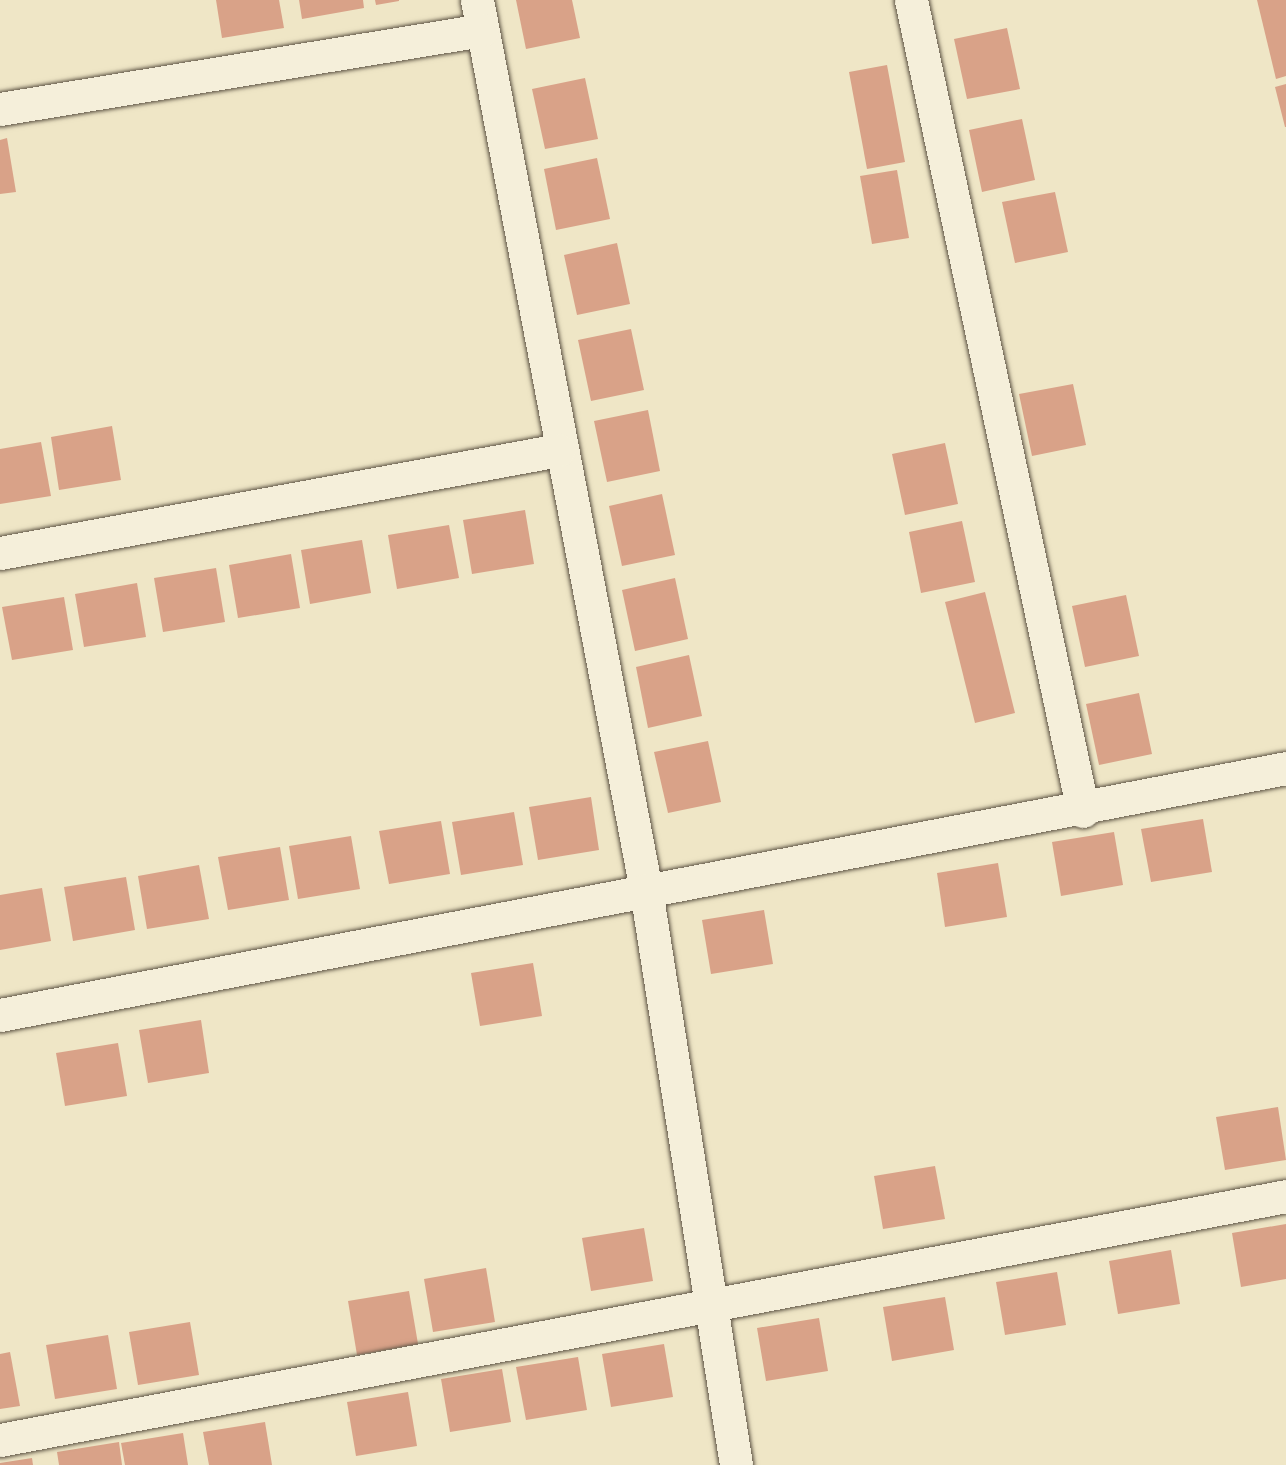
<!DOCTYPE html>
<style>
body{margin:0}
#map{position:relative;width:1286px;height:1465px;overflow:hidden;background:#efe6c6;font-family:"IM FELL DW Pica",serif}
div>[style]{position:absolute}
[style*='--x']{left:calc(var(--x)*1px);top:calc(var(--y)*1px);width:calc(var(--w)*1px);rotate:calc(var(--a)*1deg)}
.building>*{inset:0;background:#d9a288}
.roads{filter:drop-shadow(0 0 2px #5d5344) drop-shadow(0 0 2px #5d5344)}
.minor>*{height:33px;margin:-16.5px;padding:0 16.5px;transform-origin:16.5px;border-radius:16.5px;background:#f5efda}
span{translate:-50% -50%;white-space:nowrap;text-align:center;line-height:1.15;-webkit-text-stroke:5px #f5efda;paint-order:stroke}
</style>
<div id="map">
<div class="building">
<i style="clip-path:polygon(216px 0,279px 0,284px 28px,222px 38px)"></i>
<i style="clip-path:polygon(299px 0,363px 0,364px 8px,302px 19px)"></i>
<i style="clip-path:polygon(375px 0,399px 0,399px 1px,376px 5px)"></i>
<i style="clip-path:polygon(516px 0,572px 0,580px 38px,526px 49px)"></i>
<i style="clip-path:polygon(1257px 0,1286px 0,1286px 76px,1276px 79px)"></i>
<i style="clip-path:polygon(1007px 28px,1020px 89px,967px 99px,954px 39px)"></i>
<i style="clip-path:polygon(887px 65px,905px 162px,867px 169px,849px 72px)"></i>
<i style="clip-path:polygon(585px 78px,598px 139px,545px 149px,532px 89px)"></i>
<i style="clip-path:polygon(1286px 84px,1286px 127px,1285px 127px,1275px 87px)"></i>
<i style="clip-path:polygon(1022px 119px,1035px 180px,982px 192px,969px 130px)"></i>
<i style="clip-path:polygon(7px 138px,16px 192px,0 194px,0 140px)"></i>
<i style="clip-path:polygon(597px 158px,610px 219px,556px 230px,544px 169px)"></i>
<i style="clip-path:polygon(897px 170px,909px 238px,872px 244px,860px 176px)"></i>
<i style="clip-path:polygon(1055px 192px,1068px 252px,1015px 263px,1002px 202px)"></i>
<i style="clip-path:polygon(617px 243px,630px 304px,577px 315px,564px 255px)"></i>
<i style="clip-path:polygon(631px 329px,644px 390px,591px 401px,578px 340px)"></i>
<i style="clip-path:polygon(1073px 384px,1086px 445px,1032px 456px,1019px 394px)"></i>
<i style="clip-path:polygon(648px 410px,660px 471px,607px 482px,594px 421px)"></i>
<i style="clip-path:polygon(112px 426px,121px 480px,59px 490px,51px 437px)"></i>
<i style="clip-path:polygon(41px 442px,51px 496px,0 504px,0 449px)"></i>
<i style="clip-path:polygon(945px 443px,958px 504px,905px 515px,892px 454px)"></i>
<i style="clip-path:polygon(662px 494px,675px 555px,622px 566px,609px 506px)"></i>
<i style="clip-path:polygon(525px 510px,534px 564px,472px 574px,463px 520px)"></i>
<i style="clip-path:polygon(962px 521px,975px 582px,921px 593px,909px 532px)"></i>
<i style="clip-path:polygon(449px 525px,459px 578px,397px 589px,388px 535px)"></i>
<i style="clip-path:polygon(362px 540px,371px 593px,310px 604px,301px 550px)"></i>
<i style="clip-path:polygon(291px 554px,300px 608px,238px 618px,229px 565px)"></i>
<i style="clip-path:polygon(216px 568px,225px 622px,163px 632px,154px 578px)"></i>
<i style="clip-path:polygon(675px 578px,688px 639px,635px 651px,622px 590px)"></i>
<i style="clip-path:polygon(137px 583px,146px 637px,84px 647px,75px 594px)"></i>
<i style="clip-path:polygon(985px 592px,1015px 713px,975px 723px,945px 602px)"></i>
<i style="clip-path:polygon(1126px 595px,1139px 656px,1085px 667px,1072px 606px)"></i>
<i style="clip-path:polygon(64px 597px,73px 650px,12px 660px,2px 607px)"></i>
<i style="clip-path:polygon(689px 655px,702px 716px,648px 728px,636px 667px)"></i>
<i style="clip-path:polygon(1139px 693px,1152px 754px,1099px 765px,1086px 704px)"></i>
<i style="clip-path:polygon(708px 741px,721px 802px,668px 813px,654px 752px)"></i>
<i style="clip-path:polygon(591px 797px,599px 850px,538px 860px,529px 807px)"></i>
<i style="clip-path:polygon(514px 812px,523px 865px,461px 875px,452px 822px)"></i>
<i style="clip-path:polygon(1203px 819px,1212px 872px,1151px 882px,1141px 829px)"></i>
<i style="clip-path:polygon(441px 821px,450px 874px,389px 884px,379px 831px)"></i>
<i style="clip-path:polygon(1114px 832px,1123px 885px,1061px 896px,1052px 842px)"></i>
<i style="clip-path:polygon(351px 836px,360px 889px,298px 899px,289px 846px)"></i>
<i style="clip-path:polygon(280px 847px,289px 900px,228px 910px,218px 857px)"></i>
<i style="clip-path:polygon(998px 863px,1007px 917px,945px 927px,937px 873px)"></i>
<i style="clip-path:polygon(199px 865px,209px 919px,147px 929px,138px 876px)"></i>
<i style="clip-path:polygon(126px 877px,135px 930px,73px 941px,64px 887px)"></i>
<i style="clip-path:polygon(42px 888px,51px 941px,0 950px,0 895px)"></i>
<i style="clip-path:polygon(764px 910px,773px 964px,711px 974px,702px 920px)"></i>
<i style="clip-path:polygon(533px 963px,542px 1016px,480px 1026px,471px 973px)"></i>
<i style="clip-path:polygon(201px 1020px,209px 1073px,148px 1083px,139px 1030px)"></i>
<i style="clip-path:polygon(118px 1043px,127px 1096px,65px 1106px,56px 1053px)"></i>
<i style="clip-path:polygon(1278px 1107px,1286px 1160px,1225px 1170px,1216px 1117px)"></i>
<i style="clip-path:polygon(935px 1166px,945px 1219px,883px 1229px,874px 1176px)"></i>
<i style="clip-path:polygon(1286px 1224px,1286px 1279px,1241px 1287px,1232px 1233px)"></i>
<i style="clip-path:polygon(644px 1228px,653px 1281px,591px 1291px,582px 1238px)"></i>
<i style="clip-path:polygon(1171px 1250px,1180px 1304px,1118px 1314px,1109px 1261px)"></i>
<i style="clip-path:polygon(486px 1268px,495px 1322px,433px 1332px,424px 1279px)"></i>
<i style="clip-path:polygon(1057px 1272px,1066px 1325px,1005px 1335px,996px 1282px)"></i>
<i style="clip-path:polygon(409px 1291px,418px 1344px,357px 1355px,348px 1301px)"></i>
<i style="clip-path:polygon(945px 1297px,954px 1350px,892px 1361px,883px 1307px)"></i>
<i style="clip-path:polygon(819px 1318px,828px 1371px,766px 1381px,757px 1328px)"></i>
<i style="clip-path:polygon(190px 1322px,199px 1375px,138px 1385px,129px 1332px)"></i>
<i style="clip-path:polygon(108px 1335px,117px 1389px,55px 1399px,46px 1345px)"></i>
<i style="clip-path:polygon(664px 1344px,673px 1397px,611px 1407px,602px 1354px)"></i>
<i style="clip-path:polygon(10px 1352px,20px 1406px,0 1409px,0 1354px)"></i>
<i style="clip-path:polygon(578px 1357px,587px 1410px,526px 1420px,516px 1367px)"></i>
<i style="clip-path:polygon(502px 1369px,511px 1422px,450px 1432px,441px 1379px)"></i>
<i style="clip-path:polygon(408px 1392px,417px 1446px,356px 1456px,347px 1402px)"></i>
<i style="clip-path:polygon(265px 1422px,272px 1465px,209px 1465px,203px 1432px)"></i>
<i style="clip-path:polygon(183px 1433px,188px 1465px,125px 1465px,121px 1443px)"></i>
<i style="clip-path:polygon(119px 1442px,122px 1465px,59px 1465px,57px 1452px)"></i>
<i style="clip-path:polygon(32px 1458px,33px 1465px,0 1465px,0 1463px)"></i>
</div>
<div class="roads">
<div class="minor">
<i style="--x:477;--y:0;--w:906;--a:79.25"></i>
<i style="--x:646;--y:890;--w:582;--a:81.1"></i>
<i style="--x:911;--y:0;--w:829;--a:78.03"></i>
<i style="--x:0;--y:109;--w:488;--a:-9.3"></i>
<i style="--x:0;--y:553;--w:568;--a:-10.44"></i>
<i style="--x:0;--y:1015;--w:1310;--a:-10.87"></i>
<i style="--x:0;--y:1440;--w:1309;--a:-10.74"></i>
</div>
</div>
</div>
